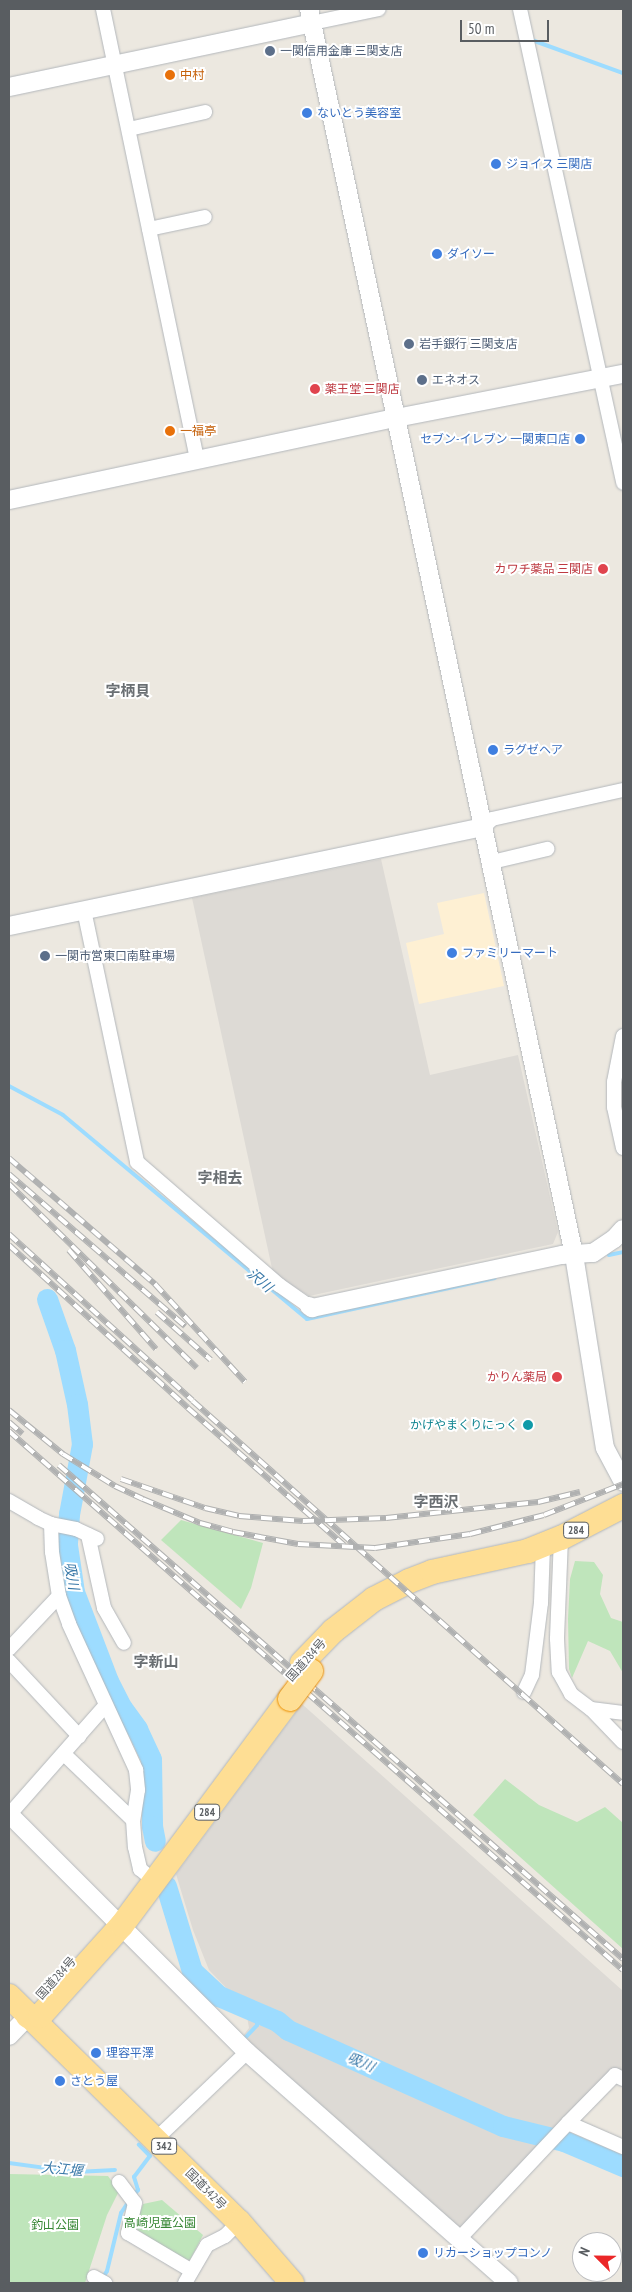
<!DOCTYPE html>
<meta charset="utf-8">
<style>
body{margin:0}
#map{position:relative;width:632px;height:2292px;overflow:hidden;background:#ece8e0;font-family:"PT Sans Narrow","Noto Sans JP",sans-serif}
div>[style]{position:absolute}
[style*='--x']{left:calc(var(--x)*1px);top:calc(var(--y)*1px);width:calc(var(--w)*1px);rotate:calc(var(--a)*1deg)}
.commercial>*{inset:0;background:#fef0d3}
.industrial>*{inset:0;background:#dddad5}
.green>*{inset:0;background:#bfe5bb}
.stream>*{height:4px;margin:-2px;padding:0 2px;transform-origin:2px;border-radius:2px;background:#9ddcff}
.river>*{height:21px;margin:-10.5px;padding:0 10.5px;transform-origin:10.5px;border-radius:10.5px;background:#9ddcff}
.roads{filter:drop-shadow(0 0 1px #b3b7bb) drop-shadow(0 0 1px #b3b7bb)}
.minor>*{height:14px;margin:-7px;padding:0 7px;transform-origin:7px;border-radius:7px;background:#fff}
.tertiary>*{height:18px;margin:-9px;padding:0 9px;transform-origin:9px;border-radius:9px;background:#fff}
.trunk>*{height:24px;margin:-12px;padding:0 12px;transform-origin:12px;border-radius:12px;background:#fede94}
.rail>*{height:5.5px;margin-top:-2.75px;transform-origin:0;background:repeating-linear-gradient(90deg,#fff 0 11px,#b0b1b1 0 22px);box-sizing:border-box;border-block:1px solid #b0b1b1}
.bridges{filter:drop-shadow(0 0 1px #ec8f00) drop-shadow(0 0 1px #ec8f00)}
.trunk-bridge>*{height:24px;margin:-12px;padding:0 12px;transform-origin:12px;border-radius:12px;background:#fede94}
.dots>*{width:14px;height:14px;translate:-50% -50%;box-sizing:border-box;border:2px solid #fff;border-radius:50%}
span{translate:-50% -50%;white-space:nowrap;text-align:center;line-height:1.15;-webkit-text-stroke:4px #fff;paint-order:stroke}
.shield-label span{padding:1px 4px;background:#fff;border:1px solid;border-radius:4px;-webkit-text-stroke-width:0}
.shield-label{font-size:11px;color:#595d61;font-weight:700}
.service-label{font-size:12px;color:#4e5e75}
.left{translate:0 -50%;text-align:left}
.food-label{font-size:12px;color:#c56008}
.shop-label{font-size:12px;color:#366cbe}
.right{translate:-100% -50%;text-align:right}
.health-label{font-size:12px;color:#be3a42}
.culture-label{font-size:12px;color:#0d838f}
.street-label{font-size:12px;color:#595d61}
.park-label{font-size:12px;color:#368633}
.water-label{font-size:14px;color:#3878a8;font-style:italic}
.quarter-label{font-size:15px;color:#6a6f73;font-weight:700}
.frame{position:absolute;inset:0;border:10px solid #595d61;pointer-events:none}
.north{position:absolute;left:572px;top:2232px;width:50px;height:50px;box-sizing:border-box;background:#fff;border:1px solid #bdbec0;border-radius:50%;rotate:293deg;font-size:14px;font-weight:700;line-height:20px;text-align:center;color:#595d61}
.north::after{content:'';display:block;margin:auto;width:18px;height:22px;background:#eb2728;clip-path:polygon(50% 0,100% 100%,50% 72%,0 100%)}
.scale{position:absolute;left:460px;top:20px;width:89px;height:22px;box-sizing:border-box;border:2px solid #595d61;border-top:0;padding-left:6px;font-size:15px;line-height:18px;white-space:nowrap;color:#595d61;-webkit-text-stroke:4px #fff;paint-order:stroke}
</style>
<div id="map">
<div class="commercial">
<i style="clip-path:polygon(484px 893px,504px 986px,419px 1004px,406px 943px,444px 934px,437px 903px)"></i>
</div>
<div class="industrial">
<i style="clip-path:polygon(381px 859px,430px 1075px,518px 1055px,558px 1232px,553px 1244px,309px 1296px,273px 1273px,192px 898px)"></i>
<i style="clip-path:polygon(302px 1704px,623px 1991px,623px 2071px,568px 2116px,459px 2229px,242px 2037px,249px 2028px,247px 2016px,233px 1995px,209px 1970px,193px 1930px,176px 1874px)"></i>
</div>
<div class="green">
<i style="clip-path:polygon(181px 1520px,263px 1543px,251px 1588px,241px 1609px,161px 1540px)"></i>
<i style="clip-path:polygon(575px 1561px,594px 1562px,603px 1575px,600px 1594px,611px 1618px,623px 1622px,623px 1673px,610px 1651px,588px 1641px,572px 1678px,569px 1669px,568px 1619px,570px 1579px)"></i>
<i style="clip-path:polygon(505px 1779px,539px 1805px,577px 1822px,605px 1807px,623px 1823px,623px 1949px,473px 1815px)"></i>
<i style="clip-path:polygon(9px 2174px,108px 2176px,119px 2191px,107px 2215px,85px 2283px,9px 2283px)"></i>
<i style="clip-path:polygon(162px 2200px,203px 2235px,190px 2260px,181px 2259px,135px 2228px,143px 2204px)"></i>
</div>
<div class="stream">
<i style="--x:529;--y:39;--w:100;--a:19.9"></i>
<i style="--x:9;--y:1086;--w:61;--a:28.2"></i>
<i style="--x:63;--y:1115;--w:318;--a:39.9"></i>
<i style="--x:307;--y:1319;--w:192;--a:-12.3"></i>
<i style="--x:609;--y:1255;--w:14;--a:-12"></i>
<i style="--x:246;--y:2037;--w:16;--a:-47"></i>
<i style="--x:257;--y:2025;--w:12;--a:-85"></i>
<i style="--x:9;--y:2163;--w:68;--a:7.7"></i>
<i style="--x:76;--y:2172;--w:39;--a:-3"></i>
<i style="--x:133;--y:2196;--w:8;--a:-50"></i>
<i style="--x:138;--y:2190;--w:14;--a:-107"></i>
<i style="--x:134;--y:2177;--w:26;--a:-53"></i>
<i style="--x:150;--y:2156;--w:16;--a:-135"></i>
<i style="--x:102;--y:2279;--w:9;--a:-58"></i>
<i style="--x:107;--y:2271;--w:60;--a:-76.4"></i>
<i style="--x:121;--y:2213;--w:14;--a:-56"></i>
</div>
<div class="river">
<i style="--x:47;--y:1299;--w:54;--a:70.6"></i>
<i style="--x:65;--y:1350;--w:55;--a:77.5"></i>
<i style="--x:77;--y:1404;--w:40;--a:82.9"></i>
<i style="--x:82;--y:1444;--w:71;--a:100.5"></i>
<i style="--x:69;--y:1514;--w:31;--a:94"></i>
<i style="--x:67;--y:1545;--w:48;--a:81.5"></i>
<i style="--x:74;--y:1592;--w:95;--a:69.1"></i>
<i style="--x:108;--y:1681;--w:30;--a:63"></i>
<i style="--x:122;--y:1708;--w:26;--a:54"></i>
<i style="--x:137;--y:1729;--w:33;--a:65"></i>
<i style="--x:151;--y:1759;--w:67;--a:89.1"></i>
<i style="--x:152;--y:1826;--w:15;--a:79"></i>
<i style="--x:166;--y:1886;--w:89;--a:73"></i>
<i style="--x:192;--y:1971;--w:37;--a:43"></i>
<i style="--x:219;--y:1996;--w:63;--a:23.3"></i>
<i style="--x:277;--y:2021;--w:14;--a:39"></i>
<i style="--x:288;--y:2030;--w:235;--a:24.1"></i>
<i style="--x:503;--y:2126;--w:63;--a:13.8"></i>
<i style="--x:564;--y:2141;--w:64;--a:23"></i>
</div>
<div class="roads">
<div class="minor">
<i style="--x:103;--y:9;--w:461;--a:78.2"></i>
<i style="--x:520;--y:9;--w:485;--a:77.7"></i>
<i style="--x:312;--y:23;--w:68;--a:-11.8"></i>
<i style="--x:129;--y:129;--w:78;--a:-12.6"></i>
<i style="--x:149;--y:229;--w:57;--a:-12.1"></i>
<i style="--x:484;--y:827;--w:11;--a:-45"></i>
<i style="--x:492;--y:819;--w:134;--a:-12.5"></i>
<i style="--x:492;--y:862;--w:57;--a:-13.3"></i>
<i style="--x:84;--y:910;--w:258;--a:78.1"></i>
<i style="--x:137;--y:1162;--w:188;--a:40.9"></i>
<i style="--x:279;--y:1285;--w:37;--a:35"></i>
<i style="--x:623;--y:1036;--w:47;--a:101.1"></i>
<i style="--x:614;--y:1082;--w:25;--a:90"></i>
<i style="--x:614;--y:1107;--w:42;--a:77.6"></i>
<i style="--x:9;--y:1501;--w:34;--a:30"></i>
<i style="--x:38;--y:1518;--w:14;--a:25"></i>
<i style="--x:51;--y:1524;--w:25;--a:11"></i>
<i style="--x:76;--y:1529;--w:23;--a:25"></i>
<i style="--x:51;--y:1524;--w:28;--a:88"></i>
<i style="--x:52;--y:1552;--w:45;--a:81"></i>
<i style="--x:59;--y:1596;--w:30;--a:70"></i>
<i style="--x:69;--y:1624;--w:161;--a:65.3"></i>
<i style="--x:136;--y:1770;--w:20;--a:84"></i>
<i style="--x:138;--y:1790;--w:30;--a:99"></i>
<i style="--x:133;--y:1820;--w:27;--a:86"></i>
<i style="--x:135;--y:1847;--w:23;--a:77"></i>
<i style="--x:140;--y:1869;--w:8;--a:40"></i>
<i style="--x:88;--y:1535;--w:75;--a:77.6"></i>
<i style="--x:104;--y:1608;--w:40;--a:60.3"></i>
<i style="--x:561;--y:1538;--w:101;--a:92.3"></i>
<i style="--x:557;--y:1639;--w:33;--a:87"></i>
<i style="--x:559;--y:1672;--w:25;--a:61"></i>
<i style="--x:571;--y:1694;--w:25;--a:37"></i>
<i style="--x:591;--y:1709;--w:32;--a:7"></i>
<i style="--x:9;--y:1649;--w:73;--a:-46.7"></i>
<i style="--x:9;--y:1661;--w:103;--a:47"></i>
<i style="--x:524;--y:1692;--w:19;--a:-65"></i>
<i style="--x:532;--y:1675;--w:73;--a:-82.9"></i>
<i style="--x:541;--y:1603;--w:58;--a:-88"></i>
<i style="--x:591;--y:1709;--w:46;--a:45.9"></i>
<i style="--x:64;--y:1754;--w:95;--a:43.7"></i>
<i style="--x:9;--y:1815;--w:145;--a:-48.6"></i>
<i style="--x:568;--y:2123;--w:67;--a:-45.6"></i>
<i style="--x:615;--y:2075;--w:9;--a:27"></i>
<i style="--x:156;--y:2139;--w:126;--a:-43.7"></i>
<i style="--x:119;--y:2182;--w:26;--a:53"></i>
<i style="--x:135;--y:2203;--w:31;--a:103"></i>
<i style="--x:128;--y:2233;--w:74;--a:30.7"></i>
<i style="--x:460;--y:2238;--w:158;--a:-46.8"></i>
<i style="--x:568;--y:2123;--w:60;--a:23.6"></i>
<i style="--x:94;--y:2277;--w:13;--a:29"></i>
<i style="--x:185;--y:2283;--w:44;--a:-59.9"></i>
<i style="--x:207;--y:2245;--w:20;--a:-27"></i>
<i style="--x:225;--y:2236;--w:20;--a:-45"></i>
</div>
<div class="tertiary">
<i style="--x:309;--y:9;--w:1274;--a:77.99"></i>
<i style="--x:574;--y:1255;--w:195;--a:80.9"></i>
<i style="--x:605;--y:1448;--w:38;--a:62"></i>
<i style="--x:9;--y:87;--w:310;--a:-11.9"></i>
<i style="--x:9;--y:500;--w:396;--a:-12"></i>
<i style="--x:396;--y:418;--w:231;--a:-11"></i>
<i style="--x:9;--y:926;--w:485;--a:-11.8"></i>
<i style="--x:309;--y:1306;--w:4;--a:34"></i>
<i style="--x:312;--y:1308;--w:256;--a:-12"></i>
<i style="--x:562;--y:1255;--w:31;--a:-4"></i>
<i style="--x:593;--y:1253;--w:25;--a:-34"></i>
<i style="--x:614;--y:1239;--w:13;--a:-48"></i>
<i style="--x:9;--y:1814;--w:337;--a:45"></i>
<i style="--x:247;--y:2052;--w:349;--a:41.4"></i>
<i style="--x:9;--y:2036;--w:28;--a:-46"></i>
</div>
<div class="trunk">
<i style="--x:302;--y:1663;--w:45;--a:-45.9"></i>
<i style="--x:333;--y:1631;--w:52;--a:-38"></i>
<i style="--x:374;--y:1599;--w:39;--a:-27"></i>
<i style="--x:409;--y:1581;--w:25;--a:-21"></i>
<i style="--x:432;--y:1572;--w:98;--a:-12.3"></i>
<i style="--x:528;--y:1551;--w:35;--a:-22"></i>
<i style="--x:561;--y:1538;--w:70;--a:-27.3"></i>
<i style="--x:9;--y:1996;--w:322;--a:44.5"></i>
<i style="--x:239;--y:2222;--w:81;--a:49"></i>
<i style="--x:28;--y:2016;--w:12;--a:0"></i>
<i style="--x:40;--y:2016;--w:122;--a:-48"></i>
<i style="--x:122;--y:1925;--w:282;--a:-53.4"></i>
</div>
</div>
<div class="rail">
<i style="--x:9;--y:1158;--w:193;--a:40.8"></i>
<i style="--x:155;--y:1284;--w:133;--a:47.4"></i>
<i style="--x:9;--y:1174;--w:233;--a:40.8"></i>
<i style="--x:9;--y:1184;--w:263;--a:44.4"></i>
<i style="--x:9;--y:1234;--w:248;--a:42.2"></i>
<i style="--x:193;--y:1401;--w:576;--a:41.69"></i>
<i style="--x:9;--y:1245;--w:242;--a:42.3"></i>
<i style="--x:188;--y:1408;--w:208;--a:41.3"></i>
<i style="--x:69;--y:1250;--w:132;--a:48.7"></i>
<i style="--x:157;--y:1312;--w:72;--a:41.6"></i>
<i style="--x:9;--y:1410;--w:70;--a:39.2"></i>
<i style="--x:63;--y:1454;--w:61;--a:31.6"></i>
<i style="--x:115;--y:1486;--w:31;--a:25"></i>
<i style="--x:143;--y:1499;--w:62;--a:22.8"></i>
<i style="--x:200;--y:1523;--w:34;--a:15"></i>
<i style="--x:233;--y:1532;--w:66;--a:10.5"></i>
<i style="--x:298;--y:1544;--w:77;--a:3"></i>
<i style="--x:375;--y:1548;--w:96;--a:-8.4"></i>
<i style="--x:470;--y:1534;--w:76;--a:-14.4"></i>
<i style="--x:544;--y:1515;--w:85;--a:-21.4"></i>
<i style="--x:9;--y:1422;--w:18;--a:41"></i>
<i style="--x:9;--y:1431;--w:817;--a:41.28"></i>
<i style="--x:59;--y:1465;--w:750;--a:41.21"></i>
<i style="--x:121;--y:1479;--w:89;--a:19"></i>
<i style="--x:205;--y:1508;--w:35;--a:13"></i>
<i style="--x:239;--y:1516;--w:64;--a:4.5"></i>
<i style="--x:303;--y:1521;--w:83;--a:-2.1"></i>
<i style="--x:386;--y:1518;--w:153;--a:-6"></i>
<i style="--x:538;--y:1502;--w:43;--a:-13.4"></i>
</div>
<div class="bridges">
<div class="trunk-bridge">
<i style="--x:290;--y:1699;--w:35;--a:-53"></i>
</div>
</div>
<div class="dots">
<i style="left:270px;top:51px;background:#5c6f8a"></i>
<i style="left:170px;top:75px;background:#e8710a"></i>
<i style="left:307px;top:113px;background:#3f7fe0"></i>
<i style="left:496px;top:164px;background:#3f7fe0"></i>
<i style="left:437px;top:254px;background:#3f7fe0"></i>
<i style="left:409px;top:344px;background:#5c6f8a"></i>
<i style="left:422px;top:380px;background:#5c6f8a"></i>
<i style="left:315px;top:389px;background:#e0444e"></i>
<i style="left:170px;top:431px;background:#e8710a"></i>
<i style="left:580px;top:439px;background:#3f7fe0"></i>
<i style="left:603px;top:569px;background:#e0444e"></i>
<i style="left:493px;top:750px;background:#3f7fe0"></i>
<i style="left:452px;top:953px;background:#3f7fe0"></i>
<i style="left:45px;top:956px;background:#5c6f8a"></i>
<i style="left:557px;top:1377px;background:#e0444e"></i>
<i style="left:528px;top:1425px;background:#0f9aa8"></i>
<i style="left:96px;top:2053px;background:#3f7fe0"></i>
<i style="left:60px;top:2081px;background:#3f7fe0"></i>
<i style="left:423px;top:2253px;background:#3f7fe0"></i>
</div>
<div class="shield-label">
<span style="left:576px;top:1530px">284</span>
<span style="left:207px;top:1812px">284</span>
<span style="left:164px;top:2146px">342</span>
</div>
<div class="service-label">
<span class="left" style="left:280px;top:51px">一関信用金庫 三関支店</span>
<span class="left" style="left:419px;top:344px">岩手銀行 三関支店</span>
<span class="left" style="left:432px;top:380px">エネオス</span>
<span class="left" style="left:55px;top:956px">一関市営東口南駐車場</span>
</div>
<div class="food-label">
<span class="left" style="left:180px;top:75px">中村</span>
<span class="left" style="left:180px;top:431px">一福亭</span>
</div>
<div class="shop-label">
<span class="left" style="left:317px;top:113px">ないとう美容室</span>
<span class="left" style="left:506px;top:164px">ジョイス 三関店</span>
<span class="left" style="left:447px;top:254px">ダイソー</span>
<span class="right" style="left:570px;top:439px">セブン-イレブン 一関東口店</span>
<span class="left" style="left:503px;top:750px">ラグゼヘア</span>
<span class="left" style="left:462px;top:953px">ファミリーマート</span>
<span class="left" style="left:106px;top:2053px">理容平澤</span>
<span class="left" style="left:70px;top:2081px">さとう屋</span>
<span class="left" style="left:433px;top:2253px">リカーショップコンノ</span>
</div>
<div class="health-label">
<span class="left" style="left:325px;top:389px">薬王堂 三関店</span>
<span class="right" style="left:593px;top:569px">カワチ薬品 三関店</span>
<span class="right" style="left:547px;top:1377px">かりん薬局</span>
</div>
<div class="culture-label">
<span class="right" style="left:518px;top:1425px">かげやまくりにっく</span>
</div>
<div class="street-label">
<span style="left:306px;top:1660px;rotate:-48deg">国道284号</span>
<span style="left:56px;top:1978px;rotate:-48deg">国道284号</span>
<span style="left:206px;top:2189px;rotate:45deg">国道342号</span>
</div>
<div class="park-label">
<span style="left:160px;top:2223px">高崎児童公園</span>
<span style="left:55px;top:2225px">釣山公園</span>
</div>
<div class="water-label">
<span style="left:260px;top:1280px;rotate:40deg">沢川</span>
<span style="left:72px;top:1576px;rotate:80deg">吸川</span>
<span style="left:361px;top:2062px;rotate:24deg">吸川</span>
<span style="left:62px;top:2169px;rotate:5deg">大江堰</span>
</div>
<div class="quarter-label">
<span style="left:128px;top:691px">字柄貝</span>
<span style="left:220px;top:1178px">字相去</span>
<span style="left:436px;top:1502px">字西沢</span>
<span style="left:156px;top:1662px">字新山</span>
</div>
<div class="frame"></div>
<div class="north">N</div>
<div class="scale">50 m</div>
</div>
